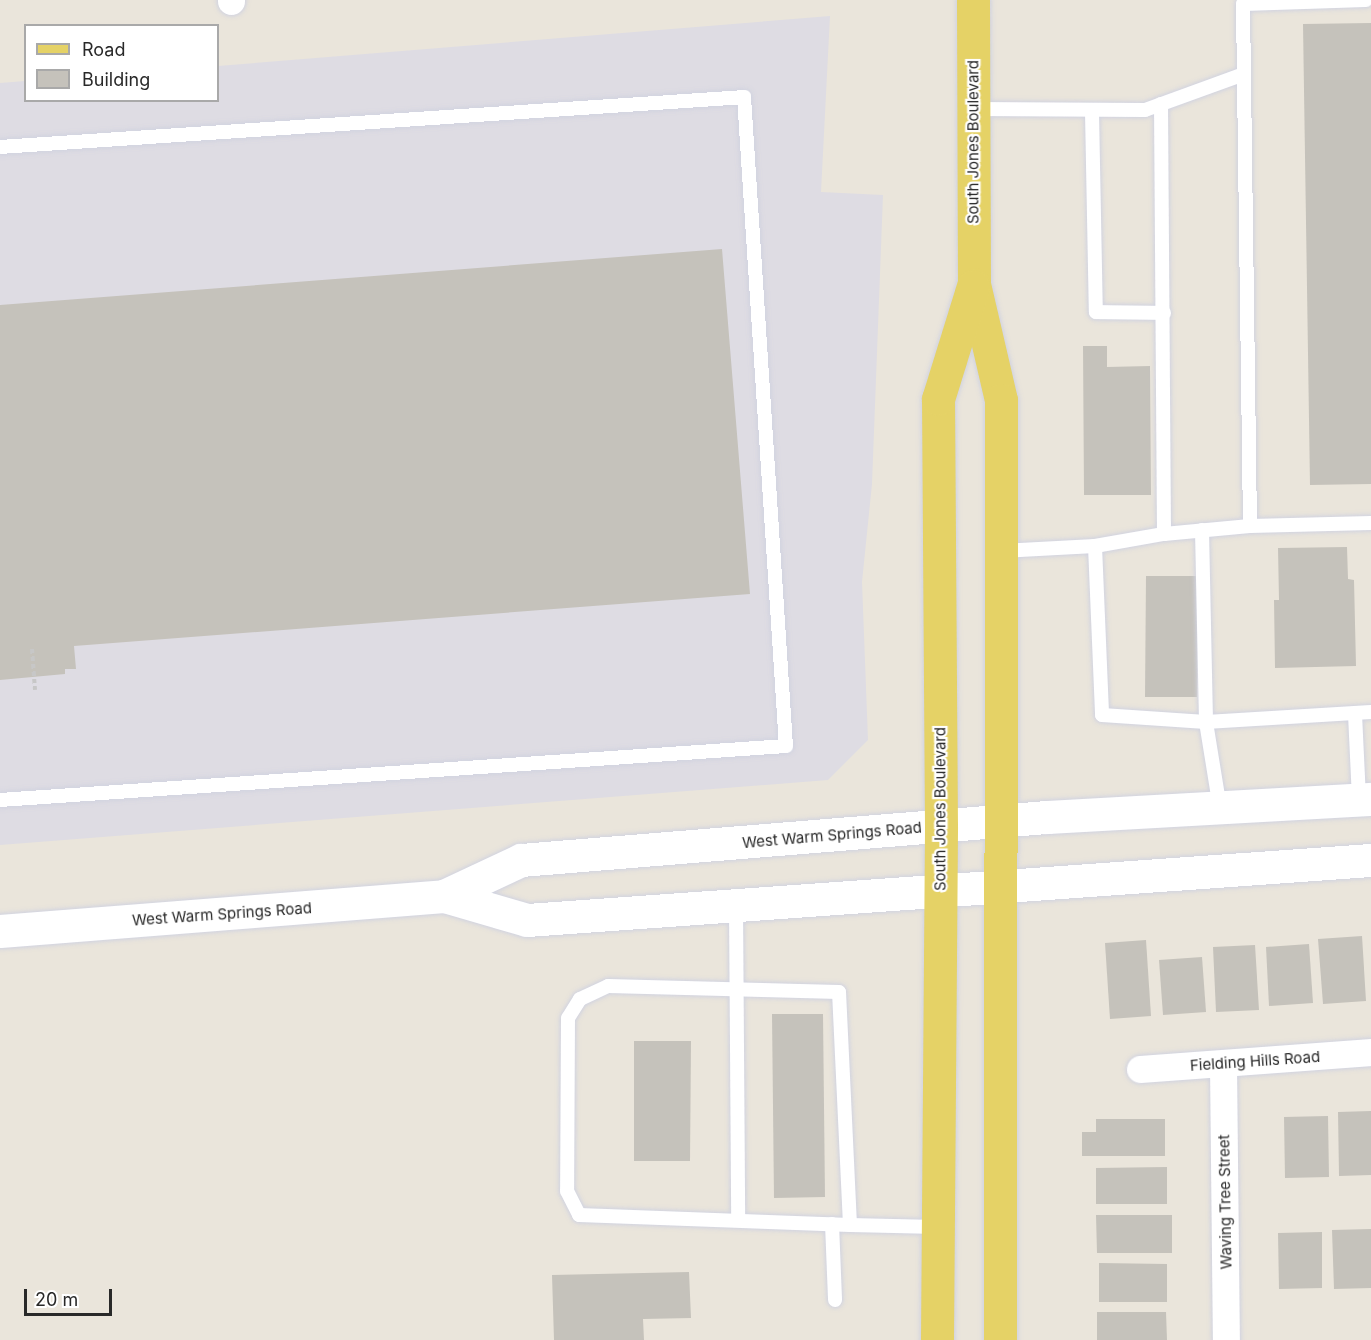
<!DOCTYPE html>
<style>
body{margin:0}
#map{position:relative;width:1371px;height:1340px;overflow:hidden;background:#eae5db;font-family:Inter,sans-serif}
div>[style]{position:absolute}
[style*='--x']{left:calc(var(--x)*1px);top:calc(var(--y)*1px);width:calc(var(--w)*1px);rotate:calc(var(--a)*1deg)}
.industrial>*{inset:0;background:#dedce3}
.building>*{inset:0;background:#c5c2bb}
.path>*{height:4px;margin-top:-2px;transform-origin:0;background:repeating-linear-gradient(90deg,#c7c7c7 0 4.5px,transparent 0 7.5px)}
.roads{filter:drop-shadow(0 0 2px #d1d3e0) drop-shadow(0 0 2px #d1d3e0)}
.service>*{height:14px;margin:-7px;padding:0 7px;transform-origin:7px;border-radius:7px;background:#fff}
.minor>*{height:27px;margin:-13.5px;padding:0 13.5px;transform-origin:13.5px;border-radius:13.5px;background:#fff}
.secondary>*{height:33px;margin:-16.5px;padding:0 16.5px;transform-origin:16.5px;border-radius:16.5px;background:#fff}
.primary>*{height:33px;margin:-16.5px;padding:0 16.5px;transform-origin:16.5px;border-radius:16.5px;background:#e5d266}
span{translate:-50% -50%;white-space:nowrap;text-align:center;line-height:1.15;-webkit-text-stroke:4.5px #fff;paint-order:stroke}
.street-label{font-size:15px;color:#292929}
.legend{position:absolute;left:24px;top:24px;width:195px;height:78px;box-sizing:border-box;background:#fff;border:2px solid #a9a9a9;margin:0;padding:8px 10px;list-style:none;font-size:18px;color:#292929}
.legend li{display:flex;align-items:center;gap:12px;height:30px}
.legend b{width:30px;border:2px solid #a9a9a9}
.scale{position:absolute;left:24px;top:1289px;width:88px;height:27px;box-sizing:border-box;border:3px solid #292929;border-top:0;padding-left:8px;font-size:18px;line-height:21px;white-space:nowrap;color:#292929;-webkit-text-stroke:4px #fff;paint-order:stroke}
</style>
<div id="map">
<div class="industrial">
<i style="clip-path:polygon(830px 16px,821px 192px,883px 195px,872px 484px,862px 582px,868px 740px,828px 780px,0 845px,0 83px,25px 81px,26px 100px,218px 100px,218px 66px)"></i>
</div>
<div class="building">
<i style="clip-path:polygon(1371px 23px,1371px 484px,1310px 485px,1303px 24px)"></i>
<i style="clip-path:polygon(722px 249px,750px 594px,74px 646px,76px 669px,65px 669px,65px 674px,0 680px,0 305px)"></i>
<i style="clip-path:polygon(1083px 346px,1107px 346px,1107px 367px,1150px 366px,1151px 495px,1084px 495px)"></i>
<i style="clip-path:polygon(1347px 547px,1348px 579px,1354px 580px,1356px 666px,1275px 668px,1274px 600px,1279px 600px,1278px 548px)"></i>
<i style="clip-path:polygon(1146px 576px,1198px 576px,1197px 697px,1145px 697px)"></i>
<i style="clip-path:polygon(1362px 936px,1366px 1001px,1323px 1004px,1318px 939px)"></i>
<i style="clip-path:polygon(1146px 940px,1151px 1016px,1110px 1019px,1105px 943px)"></i>
<i style="clip-path:polygon(1309px 944px,1313px 1003px,1269px 1006px,1266px 947px)"></i>
<i style="clip-path:polygon(1255px 945px,1259px 1010px,1216px 1012px,1213px 947px)"></i>
<i style="clip-path:polygon(1202px 957px,1206px 1012px,1163px 1015px,1159px 960px)"></i>
<i style="clip-path:polygon(772px 1014px,823px 1014px,825px 1197px,774px 1198px)"></i>
<i style="clip-path:polygon(634px 1041px,691px 1041px,690px 1161px,634px 1161px)"></i>
<i style="clip-path:polygon(1371px 1111px,1371px 1175px,1339px 1176px,1338px 1112px)"></i>
<i style="clip-path:polygon(1328px 1116px,1329px 1177px,1285px 1178px,1284px 1117px)"></i>
<i style="clip-path:polygon(1096px 1119px,1165px 1119px,1165px 1156px,1082px 1156px,1082px 1132px,1096px 1132px)"></i>
<i style="clip-path:polygon(1167px 1167px,1167px 1204px,1096px 1204px,1096px 1168px)"></i>
<i style="clip-path:polygon(1096px 1215px,1172px 1215px,1172px 1253px,1097px 1253px)"></i>
<i style="clip-path:polygon(1371px 1229px,1371px 1288px,1334px 1289px,1332px 1230px)"></i>
<i style="clip-path:polygon(1322px 1232px,1322px 1288px,1279px 1289px,1278px 1233px)"></i>
<i style="clip-path:polygon(1099px 1263px,1167px 1264px,1167px 1302px,1099px 1302px)"></i>
<i style="clip-path:polygon(689px 1272px,691px 1318px,643px 1319px,644px 1340px,554px 1340px,552px 1275px)"></i>
<i style="clip-path:polygon(1097px 1312px,1166px 1312px,1167px 1340px,1097px 1340px)"></i>
</div>
<div class="path">
<i style="--x:32;--y:649;--w:41;--a:85.8"></i>
</div>
<div class="roads">
<div class="service">
<i style="--x:1161;--y:104;--w:430;--a:89.6"></i>
<i style="--x:973;--y:109;--w:172;--a:0.3"></i>
<i style="--x:1145;--y:110;--w:105;--a:-20"></i>
<i style="--x:1092;--y:112;--w:200;--a:88.9"></i>
<i style="--x:1096;--y:312;--w:68;--a:0.8"></i>
<i style="--x:0;--y:147;--w:746;--a:-3.84"></i>
<i style="--x:744;--y:97;--w:650;--a:86.3"></i>
<i style="--x:786;--y:746;--w:788;--a:176.07"></i>
<i style="--x:1250;--y:526;--w:522;--a:-90.77"></i>
<i style="--x:1243;--y:4;--w:123;--a:-1.9"></i>
<i style="--x:1202;--y:530;--w:192;--a:88.8"></i>
<i style="--x:1206;--y:722;--w:87;--a:80.8"></i>
<i style="--x:1095;--y:546;--w:169;--a:87.6"></i>
<i style="--x:1102;--y:715;--w:104;--a:3.9"></i>
<i style="--x:1206;--y:722;--w:165;--a:-3.5"></i>
<i style="--x:1001;--y:551;--w:94;--a:-3"></i>
<i style="--x:1095;--y:546;--w:70;--a:-9.9"></i>
<i style="--x:1164;--y:534;--w:86;--a:-5.3"></i>
<i style="--x:1250;--y:526;--w:121;--a:-1.4"></i>
<i style="--x:1355;--y:714;--w:85;--a:87.3"></i>
<i style="--x:736;--y:904;--w:316;--a:89.6"></i>
<i style="--x:832;--y:1224;--w:76;--a:87.7"></i>
<i style="--x:850;--y:1225;--w:233;--a:-92.7"></i>
<i style="--x:839;--y:992;--w:231;--a:-178.5"></i>
<i style="--x:608;--y:986;--w:31;--a:155"></i>
<i style="--x:580;--y:999;--w:22;--a:122"></i>
<i style="--x:568;--y:1018;--w:173;--a:90.3"></i>
<i style="--x:567;--y:1191;--w:27;--a:63"></i>
<i style="--x:579;--y:1215;--w:271;--a:2.1"></i>
<i style="--x:850;--y:1225;--w:87;--a:1.3"></i>
</div>
<div class="minor">
<i style="--x:231;--y:1;--w:1;--a:-90"></i>
<i style="--x:1223;--y:1064;--w:276;--a:89.4"></i>
<i style="--x:1140;--y:1069;--w:232;--a:-4.2"></i>
</div>
<div class="secondary">
<i style="--x:444;--y:896;--w:85;--a:-25.1"></i>
<i style="--x:521;--y:860;--w:527;--a:-4.68"></i>
<i style="--x:1046;--y:817;--w:325;--a:-3.2"></i>
<i style="--x:0;--y:931;--w:445;--a:-4.5"></i>
<i style="--x:444;--y:896;--w:86;--a:16.1"></i>
<i style="--x:527;--y:920;--w:846;--a:-4.07"></i>
</div>
<div class="primary">
<i style="--x:973;--y:0;--w:284;--a:89.8"></i>
<i style="--x:974;--y:284;--w:119;--a:76.9"></i>
<i style="--x:1001;--y:400;--w:940;--a:90.06"></i>
<i style="--x:937;--y:1340;--w:514;--a:-89.55"></i>
<i style="--x:941;--y:826;--w:427;--a:-90.4"></i>
<i style="--x:938;--y:399;--w:118;--a:-72.8"></i>
</div>
</div>
<div class="street-label">
<span style="left:973px;top:142px;rotate:-90deg">South Jones Boulevard</span>
<span style="left:940px;top:809px;rotate:-90deg">South Jones Boulevard</span>
<span style="left:832px;top:835px;rotate:-5deg">West Warm Springs Road</span>
<span style="left:222px;top:914px;rotate:-4deg">West Warm Springs Road</span>
<span style="left:1255px;top:1061px;rotate:-4deg">Fielding Hills Road</span>
<span style="left:1225px;top:1202px;rotate:-91deg">Waving Tree Street</span>
</div>
<ul class="legend">
<li><b style="height:8px;background:#e5d266"></b>Road</li>
<li><b style="height:16px;background:#c5c2bb"></b>Building</li>
</ul>
<div class="scale">20 m</div>
</div>
